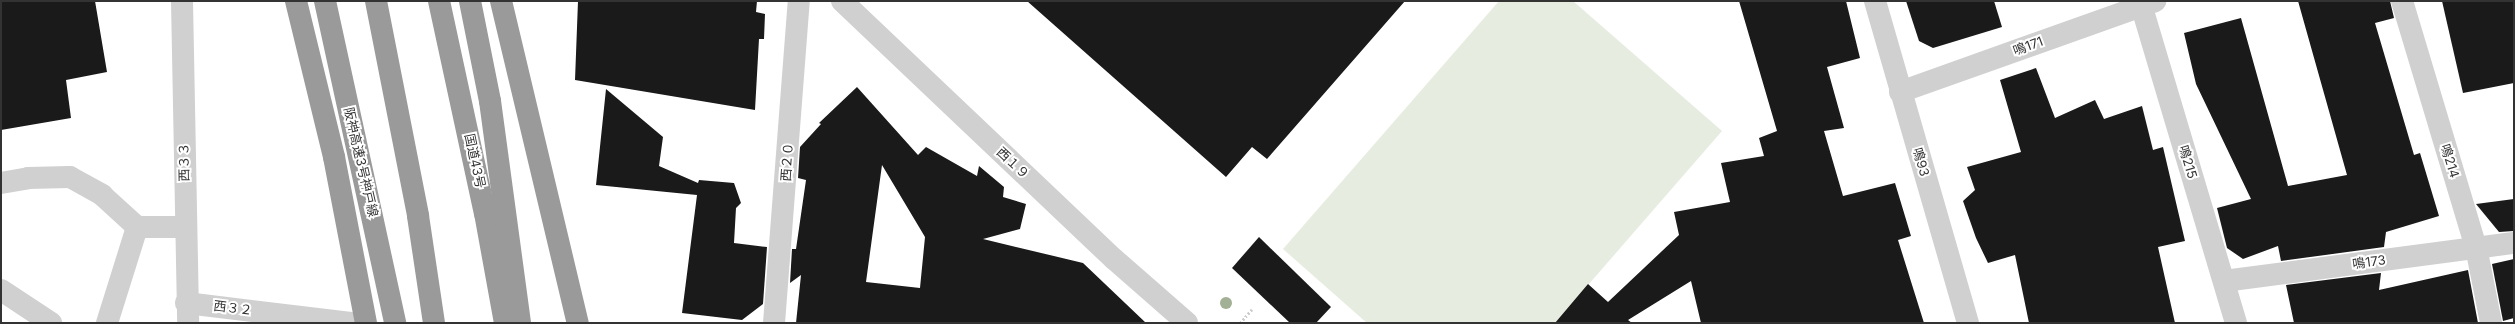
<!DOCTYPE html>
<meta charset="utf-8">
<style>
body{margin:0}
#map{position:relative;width:2515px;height:324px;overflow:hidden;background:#fff;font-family:Inter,"Noto Sans JP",sans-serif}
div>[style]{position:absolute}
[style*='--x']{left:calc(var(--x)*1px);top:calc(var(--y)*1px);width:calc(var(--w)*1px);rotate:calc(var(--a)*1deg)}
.green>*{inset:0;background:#e6ecdf}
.building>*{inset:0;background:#1a1a1a}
.path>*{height:2.5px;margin-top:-1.25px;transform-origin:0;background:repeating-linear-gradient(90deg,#cdcdcd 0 2px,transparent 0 4px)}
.minor>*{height:22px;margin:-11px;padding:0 11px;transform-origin:11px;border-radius:11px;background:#d0d0d0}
.highway>*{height:22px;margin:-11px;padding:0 11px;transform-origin:11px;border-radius:11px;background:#9a9a9a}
.trees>*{width:12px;height:12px;margin:-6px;border-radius:50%;background:#a2b095}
span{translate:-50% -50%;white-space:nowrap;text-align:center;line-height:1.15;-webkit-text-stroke:4px #fff;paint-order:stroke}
.street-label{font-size:13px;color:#333}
.frame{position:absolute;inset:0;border:2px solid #333;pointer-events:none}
</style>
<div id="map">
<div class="green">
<i style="clip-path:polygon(1499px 1px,1573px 1px,1722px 131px,1555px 323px,1367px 323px,1283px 249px)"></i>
</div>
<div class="building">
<i style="clip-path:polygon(1px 1px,95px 1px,107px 72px,66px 80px,71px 118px,1px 130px)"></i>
<i style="clip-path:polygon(578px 1px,757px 1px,756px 12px,765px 14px,764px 39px,759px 39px,755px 110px,575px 80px)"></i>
<i style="clip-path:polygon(1027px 1px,1405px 1px,1267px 159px,1252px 147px,1226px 177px)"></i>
<i style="clip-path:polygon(1739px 1px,1846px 1px,1860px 58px,1827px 67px,1844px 128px,1824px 131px,1843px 196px,1895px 183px,1911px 236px,1898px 240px,1924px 323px,1701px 323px,1691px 281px,1628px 320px,1632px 323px,1555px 323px,1588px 284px,1608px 302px,1679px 235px,1674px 212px,1730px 202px,1721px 163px,1764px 156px,1759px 138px,1777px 131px)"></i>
<i style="clip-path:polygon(1906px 1px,1994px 1px,2002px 27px,1933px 48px,1919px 41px)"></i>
<i style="clip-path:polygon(2298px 1px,2390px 1px,2394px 18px,2375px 23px,2414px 155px,2420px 153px,2439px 216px,2386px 232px,2384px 247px,2281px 261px,2278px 246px,2243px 259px,2227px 248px,2217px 208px,2251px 199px,2196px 84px,2184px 33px,2241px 18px,2288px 186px,2347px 175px)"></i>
<i style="clip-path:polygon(2442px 1px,2514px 1px,2514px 83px,2463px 93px)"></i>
<i style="clip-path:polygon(2036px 68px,2055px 118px,2095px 100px,2104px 119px,2142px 106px,2153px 150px,2163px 147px,2185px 241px,2158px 247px,2175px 323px,2029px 323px,2015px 255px,1988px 263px,1976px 238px,1963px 201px,1975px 190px,1967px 167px,2021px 152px,2000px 80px)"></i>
<i style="clip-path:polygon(evenodd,857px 87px,918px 155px,926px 147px,977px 176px,979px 166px,1004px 187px,1003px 197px,1026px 204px,1020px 229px,983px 239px,1083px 263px,1146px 323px,796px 323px,801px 275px,790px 283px,792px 249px,796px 249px,806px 180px,798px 178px,800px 147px,821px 124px,819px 123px,857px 87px,882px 165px,925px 237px,920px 288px,866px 282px,882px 165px)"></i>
<i style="clip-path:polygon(606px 89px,663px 137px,659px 166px,698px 183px,699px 180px,734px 183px,741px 203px,736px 208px,734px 243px,767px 247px,763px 304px,742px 320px,682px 313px,697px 195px,596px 185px)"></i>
<i style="clip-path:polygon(2514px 199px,2514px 231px,2499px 232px,2476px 204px)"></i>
<i style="clip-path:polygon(1259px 237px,1331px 307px,1316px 323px,1290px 323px,1232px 268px)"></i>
<i style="clip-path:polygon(2514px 259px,2514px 318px,2503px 321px,2492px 264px)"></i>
<i style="clip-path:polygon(2468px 270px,2478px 323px,2294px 323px,2286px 285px,2381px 273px,2379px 290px)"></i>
</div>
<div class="path">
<i style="--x:1240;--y:323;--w:18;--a:-49"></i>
</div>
<div class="minor">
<i style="--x:182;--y:1;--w:322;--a:88.9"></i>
<i style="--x:842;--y:1;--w:375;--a:43.5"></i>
<i style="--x:1114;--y:259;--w:97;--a:41.2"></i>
<i style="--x:1875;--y:1;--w:335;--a:73.9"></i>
<i style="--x:2140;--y:1;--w:336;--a:73.4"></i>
<i style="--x:2402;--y:1;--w:257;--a:73.3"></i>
<i style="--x:2476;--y:247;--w:77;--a:78.8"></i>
<i style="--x:1900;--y:92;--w:271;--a:-19.6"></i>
<i style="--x:1;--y:183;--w:27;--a:-10"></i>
<i style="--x:28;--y:178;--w:42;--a:-1.4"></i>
<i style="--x:70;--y:177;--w:37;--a:29"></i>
<i style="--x:102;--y:195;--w:47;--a:42.4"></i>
<i style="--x:137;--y:227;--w:48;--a:0"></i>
<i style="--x:2224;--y:281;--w:292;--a:-7.5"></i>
<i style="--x:1;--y:290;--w:60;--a:33.4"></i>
<i style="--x:186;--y:303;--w:166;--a:6.9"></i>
<i style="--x:107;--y:323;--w:101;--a:-72.6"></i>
<i style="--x:774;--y:323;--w:323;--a:-85.6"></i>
</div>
<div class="highway">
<i style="--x:296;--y:1;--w:161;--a:76.3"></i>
<i style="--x:334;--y:157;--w:169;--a:79.1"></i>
<i style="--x:325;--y:1;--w:330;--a:77.7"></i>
<i style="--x:376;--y:1;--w:219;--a:78.9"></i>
<i style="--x:418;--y:216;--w:108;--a:81.5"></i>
<i style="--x:439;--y:1;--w:217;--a:77.8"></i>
<i style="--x:485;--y:213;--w:112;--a:79.7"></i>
<i style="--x:470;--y:1;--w:102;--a:78.7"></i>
<i style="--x:490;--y:101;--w:224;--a:82.3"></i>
<i style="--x:501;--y:1;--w:331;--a:76.6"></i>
</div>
<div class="trees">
<i style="left:1226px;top:303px"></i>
</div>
<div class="street-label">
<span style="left:2028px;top:46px;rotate:-20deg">鳴171</span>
<span style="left:475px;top:161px;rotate:78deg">国道43号</span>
<span style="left:2450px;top:161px;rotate:73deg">鳴214</span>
<span style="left:184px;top:162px;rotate:-91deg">西３３</span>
<span style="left:361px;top:162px;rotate:77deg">阪神高速3号神戸線</span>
<span style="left:787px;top:162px;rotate:-86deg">西２０</span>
<span style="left:1921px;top:162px;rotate:74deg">鳴93</span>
<span style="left:2188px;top:162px;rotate:73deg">鳴215</span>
<span style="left:1013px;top:163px;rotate:43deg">西１９</span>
<span style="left:2369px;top:262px;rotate:-8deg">鳴173</span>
<span style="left:233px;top:308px;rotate:7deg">西３２</span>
</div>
<div class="frame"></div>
</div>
